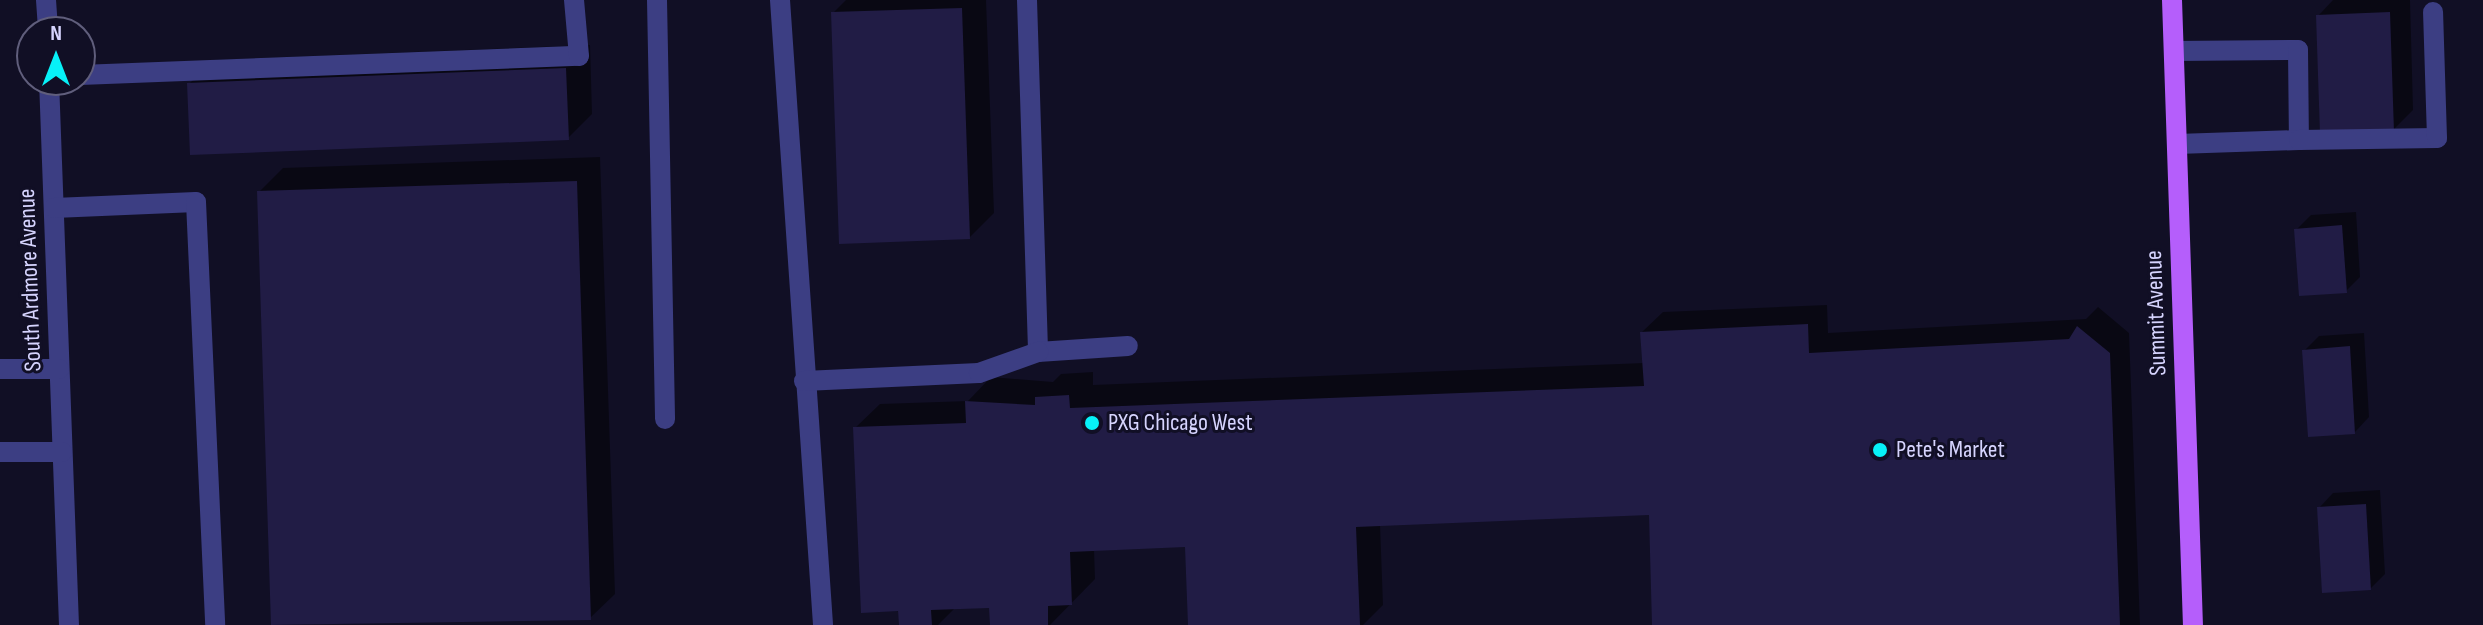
<!DOCTYPE html>
<style>
body{margin:0}
#map{position:relative;width:2483px;height:625px;overflow:hidden;background:#110f25;font-family:"Sofia Sans Condensed",sans-serif}
div>[style]{position:absolute}
[style*='--x']{left:calc(var(--x)*1px);top:calc(var(--y)*1px);width:calc(var(--w)*1px);rotate:calc(var(--a)*1deg)}
.shadow>*{inset:0;background:#0007}
.building>*{inset:0;background:#211c45}
.minor>*{height:20px;margin:-10px;padding:0 10px;transform-origin:10px;border-radius:10px;background:#3c3e83}
.major>*{height:20px;margin:-10px;padding:0 10px;transform-origin:10px;border-radius:10px;background:#b55efb}
.dots>*{width:22px;height:22px;translate:-50% -50%;box-sizing:border-box;border:4px solid #110f25;border-radius:50%}
span{translate:-50% -50%;white-space:nowrap;text-align:center;line-height:1.15;-webkit-text-stroke:6px #110f25;paint-order:stroke}
.street-label{font-size:24px;color:#d6d4fe}
.poi-label{font-size:24px;color:#d6d4fe}
.left{translate:0 -50%;text-align:left}
.north{position:absolute;left:16px;top:16px;width:80px;height:80px;box-sizing:border-box;background:#110f25;border:2px solid #605e7c;border-radius:50%;rotate:0deg;font-size:22px;font-weight:700;line-height:32px;text-align:center;color:#d6d4fe}
.north::after{content:'';display:block;margin:auto;width:28px;height:36px;background:#07f1f8;clip-path:polygon(50% 0,100% 100%,50% 72%,0 100%)}
</style>
<div id="map">
<div class="shadow">
<i style="clip-path:polygon(846px 0,986px 0,994px 213px,970px 237px,833px 13px)"></i>
<i style="clip-path:polygon(2333px 0,2410px 0,2413px 110px,2393px 130px,2318px 16px)"></i>
<i style="clip-path:polygon(590px 45px,592px 114px,568px 138px,189px 84px,213px 60px)"></i>
<i style="clip-path:polygon(600px 157px,615px 594px,590px 618px,273px 625px,259px 192px,283px 168px)"></i>
<i style="clip-path:polygon(2356px 212px,2360px 277px,2346px 291px,2296px 230px,2311px 215px)"></i>
<i style="clip-path:polygon(1827px 305px,1828px 333px,2086px 319px,2098px 307px,2129px 333px,2140px 625px,1654px 625px,1650px 513px,1380px 524px,1383px 605px,1363px 625px,1190px 625px,1187px 545px,1094px 549px,1095px 579px,1050px 625px,992px 625px,991px 606px,956px 607px,938px 625px,901px 625px,855px 428px,880px 404px,968px 401px,991px 377px,1053px 382px,1061px 374px,1093px 372px,1093px 385px,1644px 363px,1642px 332px,1663px 312px)"></i>
<i style="clip-path:polygon(2364px 333px,2369px 417px,2355px 432px,2305px 350px,2319px 336px)"></i>
<i style="clip-path:polygon(2380px 490px,2385px 574px,2370px 589px,2319px 508px,2333px 493px)"></i>
</div>
<div class="building">
<i style="clip-path:polygon(962px 8px,970px 239px,839px 244px,831px 12px)"></i>
<i style="clip-path:polygon(2390px 12px,2394px 132px,2320px 134px,2316px 15px)"></i>
<i style="clip-path:polygon(566px 68px,569px 140px,190px 155px,187px 83px)"></i>
<i style="clip-path:polygon(577px 181px,591px 620px,271px 625px,257px 191px)"></i>
<i style="clip-path:polygon(2342px 225px,2347px 293px,2299px 296px,2294px 229px)"></i>
<i style="clip-path:polygon(1808px 324px,1809px 353px,2069px 339px,2077px 326px,2110px 353px,2120px 625px,1652px 625px,1649px 515px,1356px 527px,1360px 625px,1188px 625px,1185px 547px,1070px 552px,1072px 605px,1048px 606px,1048px 625px,990px 625px,989px 608px,931px 610px,932px 625px,899px 625px,898px 611px,861px 613px,853px 427px,966px 423px,965px 401px,1035px 405px,1035px 397px,1069px 395px,1070px 408px,1644px 386px,1640px 332px)"></i>
<i style="clip-path:polygon(2350px 346px,2355px 434px,2308px 437px,2302px 350px)"></i>
<i style="clip-path:polygon(2366px 504px,2371px 590px,2322px 593px,2317px 507px)"></i>
</div>
<div class="minor">
<i style="--x:46;--y:0;--w:32;--a:86"></i>
<i style="--x:657;--y:0;--w:419;--a:88.9"></i>
<i style="--x:780;--y:0;--w:626;--a:86.06"></i>
<i style="--x:1027;--y:0;--w:352;--a:88.2"></i>
<i style="--x:1038;--y:352;--w:90;--a:-3.8"></i>
<i style="--x:2174;--y:51;--w:124;--a:-0.5"></i>
<i style="--x:2298;--y:50;--w:90;--a:89.4"></i>
<i style="--x:2299;--y:140;--w:122;--a:178.1"></i>
<i style="--x:80;--y:75;--w:499;--a:-2.2"></i>
<i style="--x:579;--y:56;--w:56;--a:-95.1"></i>
<i style="--x:49;--y:80;--w:545;--a:87.9"></i>
<i style="--x:2299;--y:140;--w:138;--a:-0.8"></i>
<i style="--x:2437;--y:138;--w:126;--a:-91.8"></i>
<i style="--x:54;--y:208;--w:142;--a:-2.4"></i>
<i style="--x:196;--y:202;--w:423;--a:87.4"></i>
<i style="--x:0;--y:369;--w:59;--a:0"></i>
<i style="--x:804;--y:381;--w:175;--a:-2.6"></i>
<i style="--x:979;--y:373;--w:63;--a:-19.6"></i>
<i style="--x:0;--y:452;--w:62;--a:0"></i>
</div>
<div class="major">
<i style="--x:2172;--y:0;--w:625;--a:88.08"></i>
</div>
<div class="dots">
<i style="left:1092px;top:423px;background:#07f1f8"></i>
<i style="left:1880px;top:450px;background:#07f1f8"></i>
</div>
<div class="street-label">
<span style="left:30px;top:280px;rotate:-92deg">South Ardmore Avenue</span>
<span style="left:2156px;top:313px;rotate:-92deg">Summit Avenue</span>
</div>
<div class="poi-label">
<span class="left" style="left:1108px;top:423px">PXG Chicago West</span>
<span class="left" style="left:1896px;top:450px">Pete's Market</span>
</div>
<div class="north">N</div>
</div>
